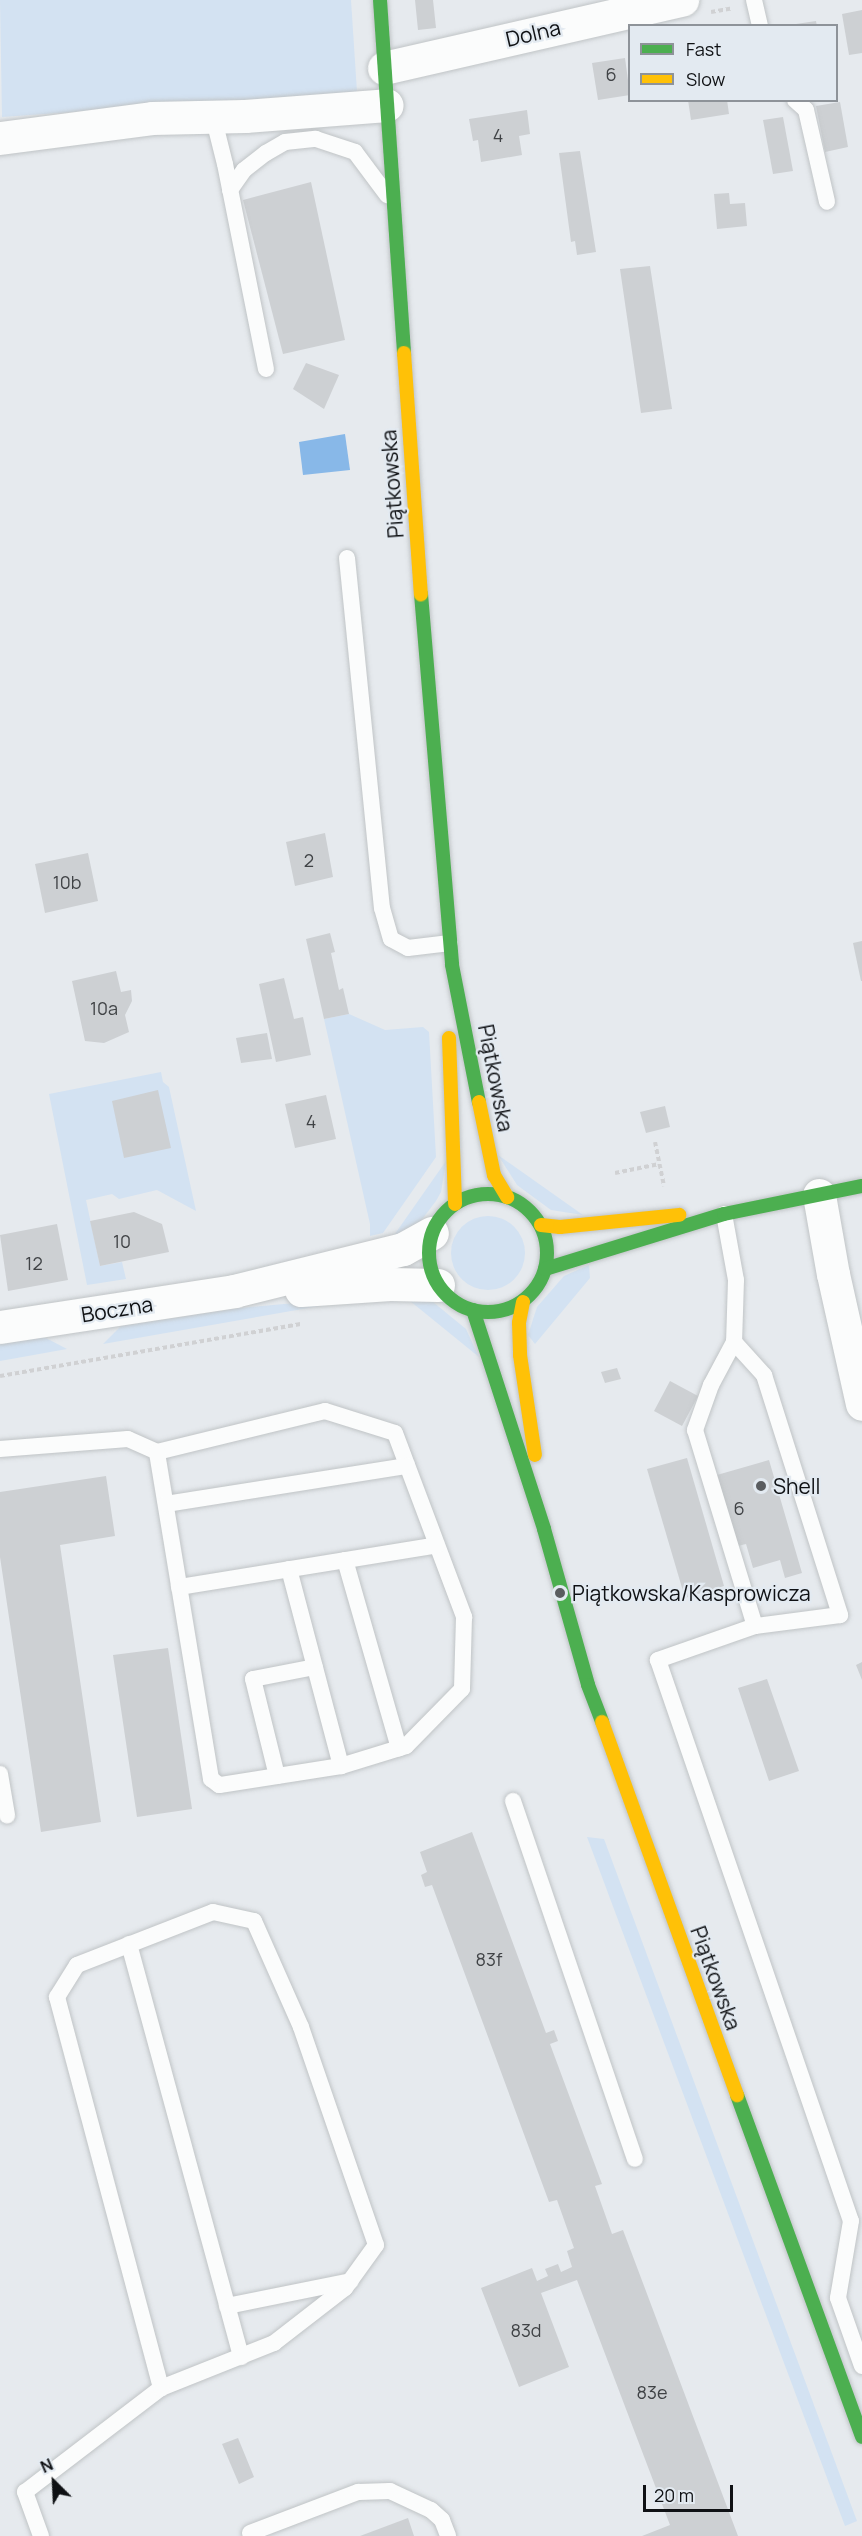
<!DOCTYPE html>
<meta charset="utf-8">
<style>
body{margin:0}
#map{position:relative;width:862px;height:2536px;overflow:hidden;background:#e6eaee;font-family:Manrope,sans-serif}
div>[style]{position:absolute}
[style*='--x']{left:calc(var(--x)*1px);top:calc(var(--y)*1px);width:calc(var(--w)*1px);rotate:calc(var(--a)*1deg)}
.green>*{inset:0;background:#d3e2f2}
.round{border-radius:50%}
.water>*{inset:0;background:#88b8e8}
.building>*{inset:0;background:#cdd0d3}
.path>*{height:4px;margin-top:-2px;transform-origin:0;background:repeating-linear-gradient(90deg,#d0d1d3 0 4.5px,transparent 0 7.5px)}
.roads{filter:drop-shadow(0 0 2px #c0c4c6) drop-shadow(0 0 2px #c0c4c6)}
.lane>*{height:16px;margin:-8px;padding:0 8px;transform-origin:8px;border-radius:8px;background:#fbfcfc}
.street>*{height:33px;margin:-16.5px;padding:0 16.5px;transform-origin:16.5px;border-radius:16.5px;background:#fbfcfc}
.fast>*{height:14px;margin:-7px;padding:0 7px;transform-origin:7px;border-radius:7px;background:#4caf50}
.fast>.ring{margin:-7px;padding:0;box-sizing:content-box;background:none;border:14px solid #4caf50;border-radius:50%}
.slow>*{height:14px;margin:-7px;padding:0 7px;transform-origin:7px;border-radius:7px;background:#ffc107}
.dots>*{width:16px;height:16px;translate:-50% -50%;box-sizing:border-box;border:3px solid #e3eaf1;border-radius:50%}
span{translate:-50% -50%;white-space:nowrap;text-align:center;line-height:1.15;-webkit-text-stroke:4.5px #e3eaf1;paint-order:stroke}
.number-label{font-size:18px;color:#404346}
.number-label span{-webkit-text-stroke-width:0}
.street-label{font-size:21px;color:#0f1114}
.poi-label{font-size:21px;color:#0f1114}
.left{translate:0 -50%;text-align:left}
.legend{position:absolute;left:628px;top:24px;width:210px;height:78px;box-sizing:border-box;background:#e3eaf1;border:2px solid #8e9399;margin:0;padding:8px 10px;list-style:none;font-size:18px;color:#0f1114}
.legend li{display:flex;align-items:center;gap:12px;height:30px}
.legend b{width:30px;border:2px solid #8e9399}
.north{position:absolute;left:24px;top:2452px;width:60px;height:60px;-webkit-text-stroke:4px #e3eaf1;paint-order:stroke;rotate:336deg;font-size:16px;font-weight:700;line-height:24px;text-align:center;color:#0f1114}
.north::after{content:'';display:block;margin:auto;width:21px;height:27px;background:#0f1114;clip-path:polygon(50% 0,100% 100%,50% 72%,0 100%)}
.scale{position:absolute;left:643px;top:2485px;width:90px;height:27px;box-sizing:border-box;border:3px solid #0f1114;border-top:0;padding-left:8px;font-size:18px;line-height:21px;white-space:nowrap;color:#0f1114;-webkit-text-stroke:4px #e3eaf1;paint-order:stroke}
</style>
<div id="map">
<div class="green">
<i style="clip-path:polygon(0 0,351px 0,357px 92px,2px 117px)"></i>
<i style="clip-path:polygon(349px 1014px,385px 1030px,423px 1027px,429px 1032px,436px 1157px,383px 1233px,370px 1236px,370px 1224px,324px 1019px)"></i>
<i style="clip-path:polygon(161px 1072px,163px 1082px,169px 1087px,196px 1211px,157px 1190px,119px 1199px,112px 1194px,86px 1200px,100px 1266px,122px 1262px,126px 1279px,87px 1285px,49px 1094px)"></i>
<i style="clip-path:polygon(498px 1155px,583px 1215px,551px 1210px,517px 1185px)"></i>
<i style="clip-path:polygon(446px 1161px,441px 1192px,436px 1201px,420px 1222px,390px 1241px)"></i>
<i class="round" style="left:451px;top:1216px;width:74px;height:74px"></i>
<i style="clip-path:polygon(589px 1265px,590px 1278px,535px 1344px,528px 1335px,537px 1307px,564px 1276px)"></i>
<i style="clip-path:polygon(399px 1292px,427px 1297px,455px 1320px,466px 1329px,479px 1357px)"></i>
<i style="clip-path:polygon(306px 1302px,331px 1304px,103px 1344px,121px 1326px,240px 1308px)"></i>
<i style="clip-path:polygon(44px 1337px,67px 1349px,0 1361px,0 1344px)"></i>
<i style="clip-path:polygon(587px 1837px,604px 1839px,857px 2521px,845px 2526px)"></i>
</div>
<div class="water">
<i style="clip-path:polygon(345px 434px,350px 470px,303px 475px,299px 442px)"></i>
</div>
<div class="building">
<i style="clip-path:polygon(415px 0,433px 0,436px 28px,418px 30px)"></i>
<i style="clip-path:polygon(862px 10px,862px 53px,849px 55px,842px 14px)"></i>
<i style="clip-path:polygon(816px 21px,817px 26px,796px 26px,796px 24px)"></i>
<i style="clip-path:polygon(625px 58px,630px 95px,598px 100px,592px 63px)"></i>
<i style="clip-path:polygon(688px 100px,727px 100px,729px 114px,691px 120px)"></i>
<i style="clip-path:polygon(840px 102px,848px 147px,825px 152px,816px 106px)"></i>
<i style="clip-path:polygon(527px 110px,530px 134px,519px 136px,522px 155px,481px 162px,478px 140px,473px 141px,469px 119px)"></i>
<i style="clip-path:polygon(783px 117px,793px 171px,773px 174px,763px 120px)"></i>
<i style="clip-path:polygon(580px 151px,596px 252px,577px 255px,575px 241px,571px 242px,559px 153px)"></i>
<i style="clip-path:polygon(311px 182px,345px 340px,283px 354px,243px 200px)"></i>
<i style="clip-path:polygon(729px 193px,730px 204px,745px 203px,747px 226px,717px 229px,714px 194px)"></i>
<i style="clip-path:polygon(650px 266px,672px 409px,641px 413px,620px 269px)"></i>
<i style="clip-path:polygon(306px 363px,339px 375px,324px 409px,293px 389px)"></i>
<i style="clip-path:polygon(325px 833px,333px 877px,295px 886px,286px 842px)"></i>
<i style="clip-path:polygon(88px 853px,98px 901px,45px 913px,35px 864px)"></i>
<i style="clip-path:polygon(330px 933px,335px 952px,331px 953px,339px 990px,343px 988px,349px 1014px,324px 1019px,306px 939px)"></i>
<i style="clip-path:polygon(862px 941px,862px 981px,861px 981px,853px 943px)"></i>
<i style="clip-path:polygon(116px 971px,121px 992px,131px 990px,132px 1001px,125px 1015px,129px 1032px,104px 1043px,85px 1041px,72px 981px)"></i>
<i style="clip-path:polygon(284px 978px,294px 1019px,303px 1017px,311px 1055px,276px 1062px,259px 984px)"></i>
<i style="clip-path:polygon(267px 1033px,272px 1059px,241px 1063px,236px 1038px)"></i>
<i style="clip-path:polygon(158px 1090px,171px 1148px,124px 1158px,112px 1101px)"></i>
<i style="clip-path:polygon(326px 1095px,336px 1139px,295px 1148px,285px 1104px)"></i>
<i style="clip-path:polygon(665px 1106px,670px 1127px,646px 1133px,640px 1112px)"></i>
<i style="clip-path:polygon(134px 1212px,162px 1224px,169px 1252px,100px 1266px,90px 1221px)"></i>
<i style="clip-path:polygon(57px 1224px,68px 1280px,8px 1291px,0 1235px)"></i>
<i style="clip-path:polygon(617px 1368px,621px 1379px,605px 1383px,601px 1372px)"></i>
<i style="clip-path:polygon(670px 1381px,698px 1396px,682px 1426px,654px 1411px)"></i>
<i style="clip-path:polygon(687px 1458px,724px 1586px,685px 1598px,647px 1469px)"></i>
<i style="clip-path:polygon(769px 1460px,802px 1573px,785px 1578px,780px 1560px,753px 1568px,746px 1544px,738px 1546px,717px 1475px)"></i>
<i style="clip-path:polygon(106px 1476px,115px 1536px,60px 1545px,101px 1822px,41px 1832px,0 1557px,0 1492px)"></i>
<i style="clip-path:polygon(168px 1648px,192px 1809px,137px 1817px,113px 1655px)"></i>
<i style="clip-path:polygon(862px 1662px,862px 1680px,856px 1665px)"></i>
<i style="clip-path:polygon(767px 1679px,799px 1771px,769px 1781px,738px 1688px)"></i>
<i style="clip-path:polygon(472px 1832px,546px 2033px,554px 2030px,558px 2041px,550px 2044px,602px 2184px,595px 2186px,612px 2234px,623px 2230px,738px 2536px,642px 2536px,670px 2525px,577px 2280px,541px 2293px,569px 2367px,519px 2387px,481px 2288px,532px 2268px,537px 2281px,548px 2276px,545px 2269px,558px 2264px,561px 2272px,572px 2267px,567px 2251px,574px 2248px,557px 2200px,549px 2202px,432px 1885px,425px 1887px,421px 1875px,427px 1872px,420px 1852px)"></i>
<i style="clip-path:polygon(238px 2438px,254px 2477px,239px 2484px,222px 2444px)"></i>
<i style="clip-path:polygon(408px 2518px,414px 2536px,360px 2536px)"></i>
</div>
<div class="path">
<i style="--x:711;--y:12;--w:22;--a:-10"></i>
<i style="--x:655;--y:1142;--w:45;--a:78.4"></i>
<i style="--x:615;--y:1173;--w:45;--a:-11.6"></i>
<i style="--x:0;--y:1376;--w:305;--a:-9.8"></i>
</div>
<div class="roads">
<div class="lane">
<i style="--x:754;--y:0;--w:27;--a:77"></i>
<i style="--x:795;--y:100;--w:15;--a:42"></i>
<i style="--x:806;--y:110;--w:94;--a:77.1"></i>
<i style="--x:213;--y:116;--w:49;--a:76"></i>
<i style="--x:225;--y:164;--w:209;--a:78.7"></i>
<i style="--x:230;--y:190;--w:24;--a:-55"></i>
<i style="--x:244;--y:170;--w:28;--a:-38"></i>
<i style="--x:266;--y:153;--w:22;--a:-30"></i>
<i style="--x:285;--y:142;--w:31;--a:-6"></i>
<i style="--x:316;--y:139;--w:41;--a:18.4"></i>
<i style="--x:355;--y:152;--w:54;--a:53.3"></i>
<i style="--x:347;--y:558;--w:352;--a:84.3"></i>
<i style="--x:382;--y:908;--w:32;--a:74"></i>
<i style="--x:391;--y:939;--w:19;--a:28"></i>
<i style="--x:408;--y:948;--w:42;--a:-6.8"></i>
<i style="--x:724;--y:1214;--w:67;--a:79.7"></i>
<i style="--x:736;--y:1280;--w:62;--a:91.8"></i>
<i style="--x:734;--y:1342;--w:49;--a:118.1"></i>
<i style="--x:711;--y:1385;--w:48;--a:109.6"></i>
<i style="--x:695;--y:1430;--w:205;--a:73"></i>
<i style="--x:755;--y:1626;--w:103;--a:160.7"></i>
<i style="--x:658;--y:1660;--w:593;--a:71.02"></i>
<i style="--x:851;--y:2221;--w:78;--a:99.6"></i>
<i style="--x:838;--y:2298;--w:72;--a:70.6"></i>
<i style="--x:734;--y:1342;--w:45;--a:47.7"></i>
<i style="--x:764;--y:1375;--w:252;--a:72.4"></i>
<i style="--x:840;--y:1615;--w:86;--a:172.6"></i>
<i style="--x:0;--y:1449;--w:128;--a:-4.5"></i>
<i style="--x:128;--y:1439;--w:32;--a:24"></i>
<i style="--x:157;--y:1452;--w:173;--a:-13.7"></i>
<i style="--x:325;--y:1411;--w:73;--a:17.4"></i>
<i style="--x:395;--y:1433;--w:197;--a:69.4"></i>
<i style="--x:464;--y:1617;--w:72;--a:91.6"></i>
<i style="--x:462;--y:1689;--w:80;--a:134.5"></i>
<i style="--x:406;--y:1746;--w:68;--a:162.9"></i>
<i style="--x:341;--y:1766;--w:123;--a:171.1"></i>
<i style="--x:219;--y:1785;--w:10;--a:-143"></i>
<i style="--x:211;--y:1779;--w:331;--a:-99.4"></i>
<i style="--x:166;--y:1504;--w:244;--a:-9"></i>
<i style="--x:345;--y:1560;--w:196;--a:74"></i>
<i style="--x:289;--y:1569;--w:204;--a:75.2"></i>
<i style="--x:179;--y:1587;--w:261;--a:-9.2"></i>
<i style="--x:0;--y:1774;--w:42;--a:80.3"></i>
<i style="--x:277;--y:1776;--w:100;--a:-103.9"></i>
<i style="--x:253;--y:1679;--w:63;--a:-11"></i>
<i style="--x:513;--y:1801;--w:378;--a:71.2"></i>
<i style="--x:129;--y:1944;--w:428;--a:74.8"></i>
<i style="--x:227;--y:2306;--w:126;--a:-11.4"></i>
<i style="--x:250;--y:2533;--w:116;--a:-20.8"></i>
<i style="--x:358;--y:2492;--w:32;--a:-2"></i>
<i style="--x:390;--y:2491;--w:45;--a:24.9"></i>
<i style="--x:431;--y:2510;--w:15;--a:42"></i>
<i style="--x:442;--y:2520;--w:17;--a:69"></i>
<i style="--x:41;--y:2536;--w:47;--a:-110"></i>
<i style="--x:25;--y:2492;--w:171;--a:-37.4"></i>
<i style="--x:161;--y:2388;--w:122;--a:-21.7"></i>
<i style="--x:274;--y:2343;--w:90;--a:-37.8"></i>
<i style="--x:345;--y:2288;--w:53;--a:-54.2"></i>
<i style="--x:376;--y:2245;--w:231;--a:-109"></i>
<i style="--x:301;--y:2027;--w:116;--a:-113.9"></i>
<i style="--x:254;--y:1921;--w:42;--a:-167.6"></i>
<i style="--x:213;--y:1912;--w:146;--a:158.7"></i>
<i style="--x:77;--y:1965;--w:38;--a:122"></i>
<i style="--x:57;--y:1997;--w:405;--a:75.1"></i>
</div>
<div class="street">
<i style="--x:384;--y:68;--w:306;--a:-12.9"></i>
<i style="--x:0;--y:138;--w:153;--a:-7.5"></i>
<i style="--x:152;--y:118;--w:93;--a:-1.2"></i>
<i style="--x:245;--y:116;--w:142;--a:-4.4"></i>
<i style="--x:819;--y:1195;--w:80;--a:80"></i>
<i style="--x:833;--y:1274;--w:133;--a:77.4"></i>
<i style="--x:301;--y:1290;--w:89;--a:-3.9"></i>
<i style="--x:390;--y:1284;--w:48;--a:1.2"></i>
<i style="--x:0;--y:1327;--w:237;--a:-8.7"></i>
<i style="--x:234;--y:1291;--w:174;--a:-14"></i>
<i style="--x:403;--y:1249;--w:33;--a:-29"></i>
</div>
<div class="fast">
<i style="--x:380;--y:0;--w:354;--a:86.1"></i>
<i style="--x:421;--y:594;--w:372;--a:85.2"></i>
<i style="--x:452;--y:965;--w:140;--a:78.9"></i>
<i class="ring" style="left:429px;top:1194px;width:104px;height:104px"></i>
<i style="--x:545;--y:1269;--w:187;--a:-17.1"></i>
<i style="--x:724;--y:1214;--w:141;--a:-11.5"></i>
<i style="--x:473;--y:1310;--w:230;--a:72"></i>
<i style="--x:544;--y:1529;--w:162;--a:74.2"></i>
<i style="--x:588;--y:1685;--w:40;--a:69"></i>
<i style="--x:737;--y:2095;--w:364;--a:69.9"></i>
</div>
<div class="slow">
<i style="--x:404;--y:353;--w:242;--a:86"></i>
<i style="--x:449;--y:1038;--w:166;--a:87.9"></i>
<i style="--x:479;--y:1102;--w:75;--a:78.4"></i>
<i style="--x:494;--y:1175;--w:26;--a:59"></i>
<i style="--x:541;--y:1225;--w:19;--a:6"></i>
<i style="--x:560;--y:1227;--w:120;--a:-5.8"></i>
<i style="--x:523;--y:1302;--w:21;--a:101"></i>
<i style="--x:519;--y:1323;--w:32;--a:88"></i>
<i style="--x:520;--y:1355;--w:101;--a:81.5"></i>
<i style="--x:602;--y:1722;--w:397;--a:70.1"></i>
</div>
</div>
<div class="dots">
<i style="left:761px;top:1486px;background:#5a5d60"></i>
<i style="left:560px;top:1593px;background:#5a5d60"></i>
</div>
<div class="number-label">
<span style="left:611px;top:74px">6</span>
<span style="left:498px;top:135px">4</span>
<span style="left:309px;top:860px">2</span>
<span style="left:67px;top:882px">10b</span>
<span style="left:104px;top:1008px">10a</span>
<span style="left:311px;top:1121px">4</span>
<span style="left:122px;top:1241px">10</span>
<span style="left:34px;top:1263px">12</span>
<span style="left:739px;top:1508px">6</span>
<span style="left:489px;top:1959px">83f</span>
<span style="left:526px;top:2330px">83d</span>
<span style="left:652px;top:2392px">83e</span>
</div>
<div class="street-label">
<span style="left:533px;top:33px;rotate:-13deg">Dolna</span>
<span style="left:392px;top:484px;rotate:-94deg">Piątkowska</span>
<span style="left:496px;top:1078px;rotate:79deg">Piątkowska</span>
<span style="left:117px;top:1309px;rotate:-9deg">Boczna</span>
<span style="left:716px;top:1978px;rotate:70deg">Piątkowska</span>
</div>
<div class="poi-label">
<span class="left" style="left:773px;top:1486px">Shell</span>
<span class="left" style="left:572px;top:1593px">Piątkowska/Kasprowicza</span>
</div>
<ul class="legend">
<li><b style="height:8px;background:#4caf50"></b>Fast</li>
<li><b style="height:8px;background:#ffc107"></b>Slow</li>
</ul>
<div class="north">N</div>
<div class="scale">20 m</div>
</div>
